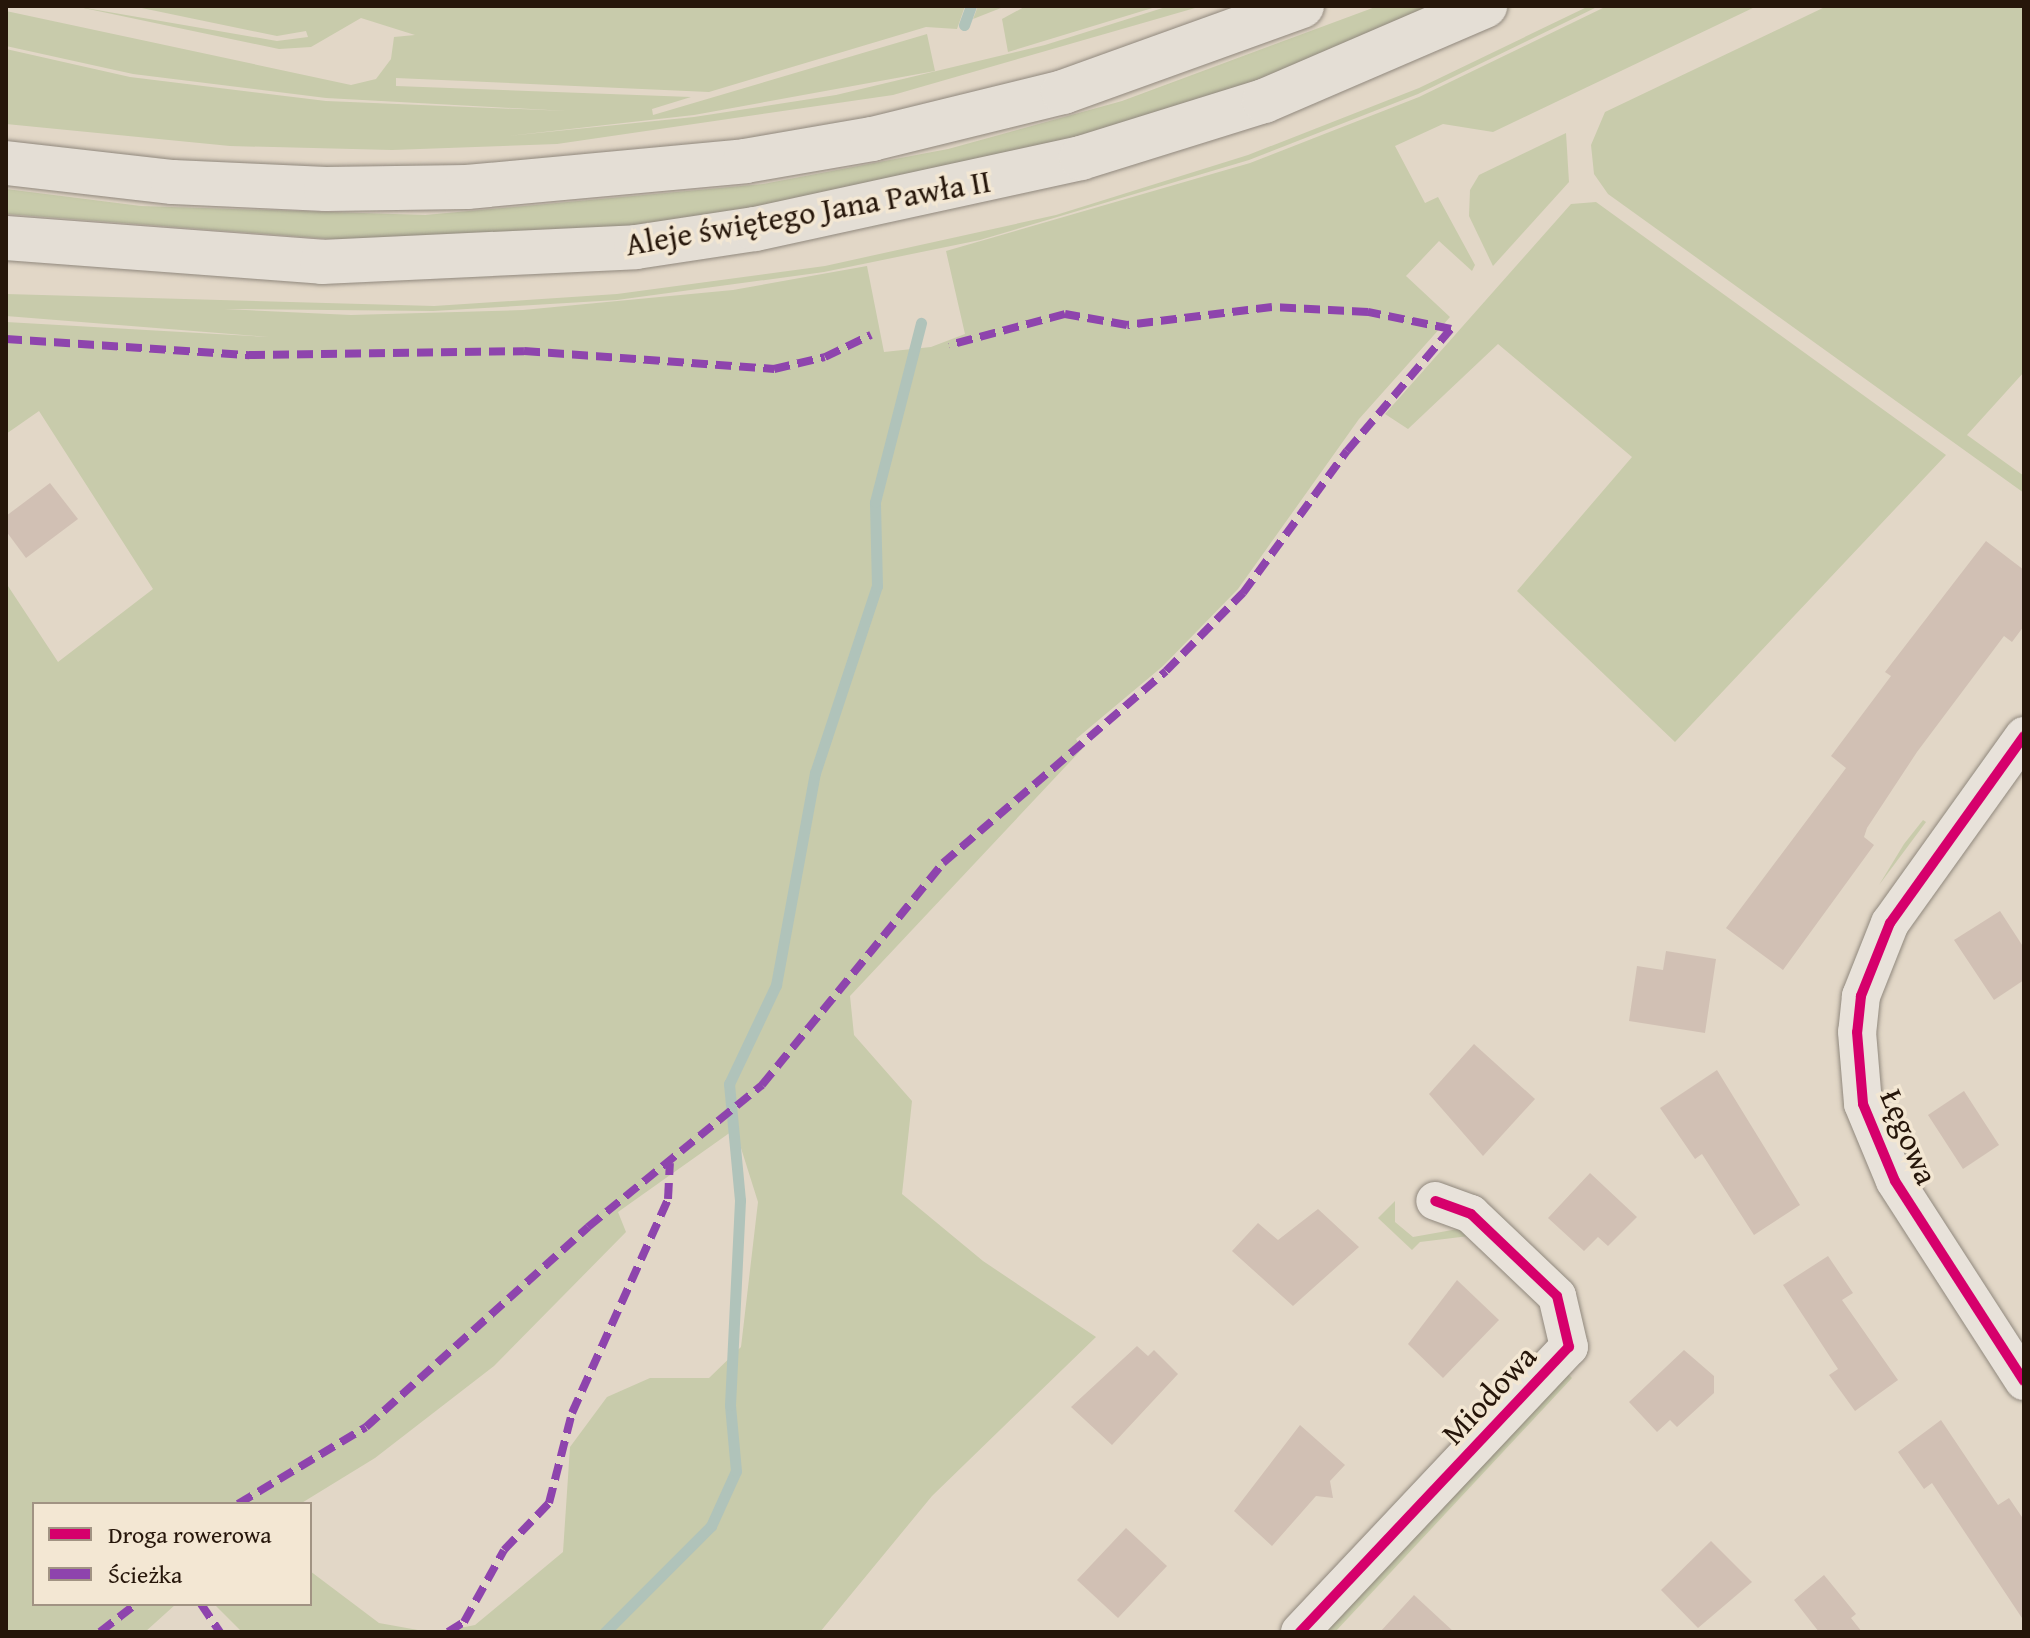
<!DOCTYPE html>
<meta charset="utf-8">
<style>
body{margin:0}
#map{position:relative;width:2030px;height:1638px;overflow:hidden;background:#e2d7c7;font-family:"Gentium Book Plus",serif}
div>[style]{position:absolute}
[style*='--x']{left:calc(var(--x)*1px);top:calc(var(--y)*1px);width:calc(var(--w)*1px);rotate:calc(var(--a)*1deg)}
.green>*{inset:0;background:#c8cbab}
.stream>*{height:11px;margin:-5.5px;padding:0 5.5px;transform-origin:5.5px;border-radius:5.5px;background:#b0c3ba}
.building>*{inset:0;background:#d1c0b4}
.roads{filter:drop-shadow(0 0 2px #90887d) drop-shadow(0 0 2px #90887d)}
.minor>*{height:38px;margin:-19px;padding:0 19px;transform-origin:19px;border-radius:19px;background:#e8e2da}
.motorway>*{height:44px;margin:-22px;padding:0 22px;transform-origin:22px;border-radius:22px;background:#e4ded5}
.quiet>*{height:8px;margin-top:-4px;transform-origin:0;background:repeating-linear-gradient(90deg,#8e44ad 0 16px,transparent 0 24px)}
.cycleway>*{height:10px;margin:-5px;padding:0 5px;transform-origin:5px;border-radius:5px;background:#d6006c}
span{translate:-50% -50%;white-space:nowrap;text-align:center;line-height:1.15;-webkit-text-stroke:7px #f3e7d3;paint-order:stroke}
.street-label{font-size:32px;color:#26160a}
.frame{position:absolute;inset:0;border:8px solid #26160a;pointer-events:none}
.legend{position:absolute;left:32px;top:1502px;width:280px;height:104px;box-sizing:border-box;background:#f3e7d3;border:2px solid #a19383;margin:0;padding:10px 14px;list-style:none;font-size:24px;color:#26160a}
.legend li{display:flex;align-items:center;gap:16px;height:40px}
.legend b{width:40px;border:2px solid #a19383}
</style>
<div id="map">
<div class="green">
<i style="clip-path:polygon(74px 6px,277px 41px,308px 37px,306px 31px,277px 36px,132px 6px,965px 6px,957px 29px,926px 27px,709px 92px,396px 78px,396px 86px,691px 97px,652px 109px,653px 115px,927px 34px,935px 71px,694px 115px,507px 136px,694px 117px,836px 95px,1045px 45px,1169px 6px,1202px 6px,893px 95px,557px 144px,392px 150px,230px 146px,6px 124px,6px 49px,130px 77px,326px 101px,567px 111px,326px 98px,133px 74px,6px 46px,6px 11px,351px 85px,376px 79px,391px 59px,394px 37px,415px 35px,361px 18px,311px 47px,279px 49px)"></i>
<i style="clip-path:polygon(978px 6px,1006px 6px,973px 19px)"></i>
<i style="clip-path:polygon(1026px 6px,1159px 6px,1008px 52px,1002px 19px)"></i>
<i style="clip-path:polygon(1378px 6px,1439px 6px,1227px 92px,1048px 148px,770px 209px,601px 229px,344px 240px,6px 214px,6px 189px,141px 206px,425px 215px,763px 184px,948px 149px,1122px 101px)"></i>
<i style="clip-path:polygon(1589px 6px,1599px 6px,1418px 94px,1249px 160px,980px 240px,824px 272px,617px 300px,433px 311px,224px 309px,351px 315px,523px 310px,733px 290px,867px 266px,884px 352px,931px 347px,965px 334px,946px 251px,1250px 163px,1419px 97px,1607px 6px,1757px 6px,1493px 132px,1443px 124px,1395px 146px,1425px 203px,1438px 197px,1475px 265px,1472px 271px,1439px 241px,1406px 276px,1450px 317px,1359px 419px,1238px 589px,1163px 666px,1076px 739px,1082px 749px,850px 996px,854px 1035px,912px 1101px,902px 1194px,983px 1261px,1096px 1337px,932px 1496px,820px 1632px,440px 1632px,475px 1625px,563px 1552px,570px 1447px,607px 1397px,650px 1378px,709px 1378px,741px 1347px,758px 1202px,735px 1129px,618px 1212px,626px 1232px,494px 1366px,375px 1458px,300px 1504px,34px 1504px,34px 1604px,176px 1604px,145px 1632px,6px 1632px,6px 583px,58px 662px,153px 589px,39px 411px,6px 434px,6px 322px,269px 337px,6px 316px,6px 294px,434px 306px,617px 294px,825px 266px,1056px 215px,1248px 155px,1419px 88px)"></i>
<i style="clip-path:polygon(1827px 6px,2024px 6px,2024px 372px,1967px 435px,2024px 476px,2024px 493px,1608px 194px,1594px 174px,1591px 145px,1605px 112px)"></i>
<i style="clip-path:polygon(1566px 133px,1569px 182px,1493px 266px,1469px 216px,1470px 190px,1479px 175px)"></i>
<i style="clip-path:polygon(1596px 202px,1946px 455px,1675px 742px,1517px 591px,1632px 457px,1498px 344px,1408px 429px,1385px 414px,1571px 204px)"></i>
<i style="clip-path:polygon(1923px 820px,1926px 822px,1879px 885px,1904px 844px)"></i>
<i style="clip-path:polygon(1395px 1201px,1395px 1222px,1413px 1237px,1458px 1229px,1469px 1236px,1420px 1242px,1412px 1250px,1378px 1218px)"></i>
<i style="clip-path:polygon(1565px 1371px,1572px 1378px,1335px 1632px,1321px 1632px)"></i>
<i style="clip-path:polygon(310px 1571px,379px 1623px,429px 1632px,242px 1632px,214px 1604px,310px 1604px)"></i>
</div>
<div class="stream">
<i style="--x:964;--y:25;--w:20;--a:-70"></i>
<i style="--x:605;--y:1632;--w:150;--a:-45"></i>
<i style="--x:711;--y:1526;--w:60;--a:-65.6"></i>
<i style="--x:736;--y:1471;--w:66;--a:-95.2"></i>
<i style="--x:730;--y:1405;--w:205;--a:-87.2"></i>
<i style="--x:740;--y:1200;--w:117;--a:-95.4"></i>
<i style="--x:729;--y:1084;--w:110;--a:-64.6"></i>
<i style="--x:776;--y:985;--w:216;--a:-79.6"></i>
<i style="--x:815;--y:773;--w:197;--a:-71.7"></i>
<i style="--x:877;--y:586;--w:84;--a:-91.4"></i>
<i style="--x:875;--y:502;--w:185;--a:-75.6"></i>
</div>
<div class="building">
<i style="clip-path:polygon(50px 483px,78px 519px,26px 558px,6px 531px,6px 516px)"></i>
<i style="clip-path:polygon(1986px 541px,2024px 570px,2024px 626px,2012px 642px,2004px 636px,1917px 752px,1867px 828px,1864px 837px,1874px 845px,1783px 970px,1726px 928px,1846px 768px,1831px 756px,1891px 676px,1885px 672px)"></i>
<i style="clip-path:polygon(2000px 911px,2024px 948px,2024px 980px,1994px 1000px,1954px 940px)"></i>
<i style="clip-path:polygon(1666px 951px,1716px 959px,1705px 1033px,1629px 1021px,1637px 966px,1663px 970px)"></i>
<i style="clip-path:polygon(1474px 1044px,1535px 1099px,1483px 1156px,1429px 1094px)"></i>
<i style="clip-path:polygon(1717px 1070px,1800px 1205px,1754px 1235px,1702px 1154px,1695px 1159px,1660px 1108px)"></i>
<i style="clip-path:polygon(1964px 1091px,1999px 1145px,1963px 1169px,1928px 1115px)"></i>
<i style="clip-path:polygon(1590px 1173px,1637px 1217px,1608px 1246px,1598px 1237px,1584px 1251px,1548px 1218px)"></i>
<i style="clip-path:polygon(1318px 1209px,1359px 1247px,1293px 1306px,1232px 1251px,1258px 1223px,1278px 1240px)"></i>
<i style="clip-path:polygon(1828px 1256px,1853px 1293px,1842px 1300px,1898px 1380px,1855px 1411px,1829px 1375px,1838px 1369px,1783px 1285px)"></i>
<i style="clip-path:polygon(1457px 1280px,1499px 1320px,1443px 1378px,1408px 1344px)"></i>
<i style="clip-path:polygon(1137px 1346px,1148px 1356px,1154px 1350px,1178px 1374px,1112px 1445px,1071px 1407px)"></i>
<i style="clip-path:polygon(1684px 1350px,1714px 1376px,1714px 1393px,1677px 1427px,1670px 1420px,1657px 1432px,1629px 1402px)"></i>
<i style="clip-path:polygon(1941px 1420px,1998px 1505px,2009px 1498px,2024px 1520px,2024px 1621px,1932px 1483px,1924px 1489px,1898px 1452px)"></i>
<i style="clip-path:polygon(1300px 1425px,1345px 1465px,1330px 1481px,1333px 1498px,1316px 1496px,1272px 1546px,1234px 1511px)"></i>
<i style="clip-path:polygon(1126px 1528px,1167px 1566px,1118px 1618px,1077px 1580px)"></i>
<i style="clip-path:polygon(1711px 1541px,1752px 1582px,1698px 1628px,1661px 1590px)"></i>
<i style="clip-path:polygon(1824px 1575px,1856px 1614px,1851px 1618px,1862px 1632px,1819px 1632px,1794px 1600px)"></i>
<i style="clip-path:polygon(1414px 1595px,1454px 1632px,1380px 1632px)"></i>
</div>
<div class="roads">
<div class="minor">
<i style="--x:2024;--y:736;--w:230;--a:125.6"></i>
<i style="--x:1890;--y:923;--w:79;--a:111.7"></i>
<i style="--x:1861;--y:996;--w:36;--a:96"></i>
<i style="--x:1857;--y:1032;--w:72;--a:85.2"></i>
<i style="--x:1863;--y:1104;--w:83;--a:67.4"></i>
<i style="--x:1895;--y:1181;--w:238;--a:57.2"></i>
<i style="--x:1300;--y:1632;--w:392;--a:-46.7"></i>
<i style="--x:1569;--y:1347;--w:52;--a:-103.2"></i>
<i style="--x:1557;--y:1296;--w:119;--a:-136.4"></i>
<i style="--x:1471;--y:1214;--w:38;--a:-160"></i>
</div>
<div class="motorway">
<i style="--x:6;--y:163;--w:168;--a:6.5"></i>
<i style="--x:173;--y:182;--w:153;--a:2.6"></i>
<i style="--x:326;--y:189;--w:141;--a:-0.8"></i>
<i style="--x:467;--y:187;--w:279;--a:-5.3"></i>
<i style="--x:745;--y:161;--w:129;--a:-9.8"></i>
<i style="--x:872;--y:139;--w:197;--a:-13.8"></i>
<i style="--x:1063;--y:92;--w:254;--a:-19.8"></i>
<i style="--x:6;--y:238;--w:317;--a:4.3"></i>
<i style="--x:322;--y:262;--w:314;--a:-2.7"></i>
<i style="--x:636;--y:247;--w:120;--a:-8.6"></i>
<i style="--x:755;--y:229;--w:334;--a:-12.3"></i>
<i style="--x:1081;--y:158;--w:192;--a:-17.3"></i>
<i style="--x:1264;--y:101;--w:241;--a:-23.3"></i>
</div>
</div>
<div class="quiet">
<i style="--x:6;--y:339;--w:244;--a:3.8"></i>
<i style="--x:249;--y:355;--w:275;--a:-0.8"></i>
<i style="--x:524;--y:351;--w:251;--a:4.1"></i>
<i style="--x:774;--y:369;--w:52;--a:-13.2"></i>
<i style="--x:825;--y:357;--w:51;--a:-25.6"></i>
<i style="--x:238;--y:1504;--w:149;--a:-31"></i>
<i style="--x:366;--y:1427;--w:299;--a:-42"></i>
<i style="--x:588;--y:1227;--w:225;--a:-39.2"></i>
<i style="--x:762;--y:1085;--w:286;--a:-50.8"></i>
<i style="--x:943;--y:863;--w:294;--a:-40.7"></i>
<i style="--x:1166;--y:671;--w:110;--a:-45.4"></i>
<i style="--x:1243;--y:593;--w:176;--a:-53.8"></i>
<i style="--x:1347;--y:451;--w:160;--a:-49.6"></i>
<i style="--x:1451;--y:329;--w:85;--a:-168.4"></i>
<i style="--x:1368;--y:312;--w:96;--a:-177"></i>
<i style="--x:1272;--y:307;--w:146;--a:172.9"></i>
<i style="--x:1127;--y:325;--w:63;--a:-169.9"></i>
<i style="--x:1065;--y:314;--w:120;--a:165"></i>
<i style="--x:201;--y:1604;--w:34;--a:56"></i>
<i style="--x:100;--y:1632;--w:46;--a:-37.9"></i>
<i style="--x:448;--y:1632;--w:19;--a:-32"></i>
<i style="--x:464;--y:1622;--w:82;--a:-60.9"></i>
<i style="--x:504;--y:1550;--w:65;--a:-46.2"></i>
<i style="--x:549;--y:1503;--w:93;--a:-75.7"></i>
<i style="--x:572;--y:1413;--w:235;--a:-65.8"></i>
<i style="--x:668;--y:1199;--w:36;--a:-87"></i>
</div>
<div class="cycleway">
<i style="--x:2024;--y:736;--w:230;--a:125.6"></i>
<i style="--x:1890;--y:923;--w:79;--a:111.7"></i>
<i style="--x:1861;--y:996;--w:36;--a:96"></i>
<i style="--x:1857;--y:1032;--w:72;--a:85.2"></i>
<i style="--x:1863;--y:1104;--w:83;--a:67.4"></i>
<i style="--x:1895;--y:1181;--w:238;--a:57.2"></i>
<i style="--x:1300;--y:1632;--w:392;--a:-46.7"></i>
<i style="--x:1569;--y:1347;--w:52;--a:-103.2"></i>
<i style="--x:1557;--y:1296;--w:119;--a:-136.4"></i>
<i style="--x:1471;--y:1214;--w:38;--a:-160"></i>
</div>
<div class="street-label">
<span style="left:808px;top:213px;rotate:-10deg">Aleje świętego Jana Pawła II</span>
<span style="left:1909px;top:1137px;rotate:67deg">Łęgowa</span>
<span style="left:1489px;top:1395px;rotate:-47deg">Miodowa</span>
</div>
<div class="frame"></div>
<ul class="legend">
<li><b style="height:10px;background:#d6006c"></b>Droga rowerowa</li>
<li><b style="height:10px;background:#8e44ad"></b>Ścieżka</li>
</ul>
</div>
